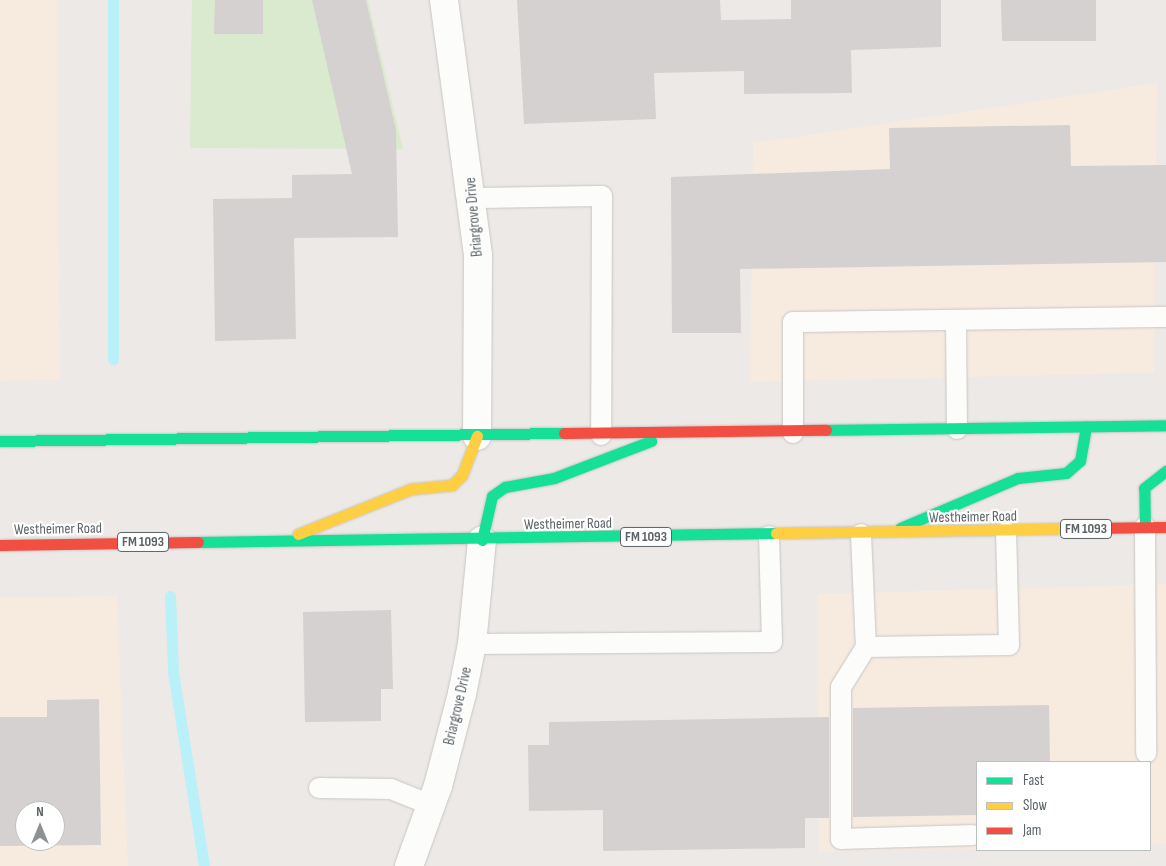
<!DOCTYPE html>
<style>
body{margin:0}
#map{position:relative;width:1166px;height:866px;overflow:hidden;background:#ede9e6;font-family:"Sofia Sans Condensed",sans-serif}
div>[style]{position:absolute}
[style*='--x']{left:calc(var(--x)*1px);top:calc(var(--y)*1px);width:calc(var(--w)*1px);rotate:calc(var(--a)*1deg)}
.commercial>*{inset:0;background:#f7eadf}
.green>*{inset:0;background:#daeacf}
.stream>*{height:11px;margin:-5.5px;padding:0 5.5px;transform-origin:5.5px;border-radius:5.5px;background:#baf0f8}
.building>*{inset:0;background:#d4d1d0}
.roads{filter:drop-shadow(0 0 1px #c7c7c6) drop-shadow(0 0 1px #c7c7c6)}
.lane>*{height:20px;margin:-10px;padding:0 10px;transform-origin:10px;border-radius:10px;background:#fcfcfb}
.street>*{height:28px;margin:-14px;padding:0 14px;transform-origin:14px;border-radius:14px;background:#fcfcfb}
.fast>*{height:11px;margin:-5.5px;padding:0 5.5px;transform-origin:5.5px;border-radius:5.5px;background:#16e098}
.slow>*{height:11px;margin:-5.5px;padding:0 5.5px;transform-origin:5.5px;border-radius:5.5px;background:#ffcf43}
.jam>*{height:11px;margin:-5.5px;padding:0 5.5px;transform-origin:5.5px;border-radius:5.5px;background:#f24e42}
span{translate:-50% -50%;white-space:nowrap;text-align:center;line-height:1.15;-webkit-text-stroke:4.5px #fff;paint-order:stroke}
.shield-label span{padding:1px 4px;background:#fff;border:1px solid;border-radius:4px;-webkit-text-stroke-width:0}
.shield-label{font-size:14px;color:#5b6366;font-weight:700}
.street-label{font-size:15px;color:#5b6366}
.legend{position:absolute;left:976px;top:761px;width:175px;height:90px;box-sizing:border-box;background:#fff;border:1px solid #bdc1c2;margin:0;padding:6px 9px;list-style:none;font-size:15px;color:#5b6366}
.legend li{display:flex;align-items:center;gap:10px;height:25px}
.legend b{width:25px;border:1px solid #bdc1c2}
.north{position:absolute;left:15px;top:801px;width:50px;height:50px;box-sizing:border-box;background:#fff;border:1px solid #bdc1c2;border-radius:50%;rotate:0deg;font-size:14px;font-weight:700;line-height:20px;text-align:center;color:#5b6366}
.north::after{content:'';display:block;margin:auto;width:18px;height:22px;background:#8e9293;clip-path:polygon(50% 0,100% 100%,50% 72%,0 100%)}
</style>
<div id="map">
<div class="commercial">
<i style="clip-path:polygon(0 0,58px 0,60px 380px,0 381px)"></i>
<i style="clip-path:polygon(1157px 83px,1154px 373px,750px 382px,753px 143px)"></i>
<i style="clip-path:polygon(1166px 584px,1166px 844px,1150px 845px,1150px 762px,977px 762px,977px 849px,819px 852px,817px 594px)"></i>
<i style="clip-path:polygon(evenodd,117px 596px,128px 866px,0 866px,0 598px,117px 596px,25px 811px,55px 811px,55px 841px,25px 841px,25px 811px)"></i>
</div>
<div class="green">
<i style="clip-path:polygon(192px 0,368px 0,403px 149px,190px 148px)"></i>
</div>
<div class="stream">
<i style="--x:113;--y:0;--w:359;--a:90"></i>
<i style="--x:170;--y:596;--w:76;--a:87.7"></i>
<i style="--x:173;--y:672;--w:196;--a:80.9"></i>
</div>
<div class="building">
<i style="clip-path:polygon(215px 0,263px 0,263px 34px,214px 34px)"></i>
<i style="clip-path:polygon(312px 0,366px 0,396px 130px,398px 237px,294px 238px,296px 339px,215px 341px,213px 199px,292px 198px,292px 175px,352px 174px)"></i>
<i style="clip-path:polygon(517px 0,720px 0,721px 20px,791px 19px,791px 0,941px 0,941px 47px,851px 50px,852px 93px,744px 94px,744px 71px,654px 73px,656px 119px,524px 124px)"></i>
<i style="clip-path:polygon(1001px 0,1096px 0,1096px 41px,1002px 41px)"></i>
<i style="clip-path:polygon(1070px 125px,1071px 166px,1166px 165px,1166px 262px,740px 269px,741px 333px,672px 333px,671px 177px,890px 169px,889px 128px)"></i>
<i style="clip-path:polygon(391px 610px,393px 689px,381px 689px,381px 721px,305px 722px,303px 612px)"></i>
<i style="clip-path:polygon(evenodd,99px 699px,101px 845px,0 846px,0 717px,47px 717px,47px 700px,99px 699px,25px 811px,55px 811px,55px 841px,25px 841px,25px 811px)"></i>
<i style="clip-path:polygon(1049px 705px,1050px 762px,977px 762px,977px 815px,853px 817px,853px 708px)"></i>
<i style="clip-path:polygon(829px 717px,829px 818px,805px 818px,805px 848px,603px 851px,603px 810px,529px 811px,528px 745px,549px 745px,549px 722px)"></i>
</div>
<div class="roads">
<div class="lane">
<i style="--x:474;--y:198;--w:128;--a:-0.9"></i>
<i style="--x:602;--y:196;--w:239;--a:90.2"></i>
<i style="--x:956;--y:320;--w:109;--a:89.5"></i>
<i style="--x:793;--y:433;--w:111;--a:-90"></i>
<i style="--x:793;--y:322;--w:373;--a:-0.8"></i>
<i style="--x:1145;--y:527;--w:226;--a:89.7"></i>
<i style="--x:861;--y:534;--w:113;--a:87.5"></i>
<i style="--x:866;--y:647;--w:47;--a:122"></i>
<i style="--x:841;--y:687;--w:152;--a:90"></i>
<i style="--x:841;--y:839;--w:132;--a:-1.7"></i>
<i style="--x:472;--y:644;--w:300;--a:-0.4"></i>
<i style="--x:772;--y:642;--w:106;--a:-91.6"></i>
<i style="--x:866;--y:647;--w:143;--a:-0.8"></i>
<i style="--x:1009;--y:645;--w:113;--a:-91.5"></i>
<i style="--x:319;--y:788;--w:72;--a:0.8"></i>
<i style="--x:391;--y:789;--w:43;--a:21.8"></i>
</div>
<div class="street">
<i style="--x:444;--y:0;--w:257;--a:82.4"></i>
<i style="--x:478;--y:255;--w:181;--a:90.3"></i>
<i style="--x:409;--y:866;--w:85;--a:-70.1"></i>
<i style="--x:438;--y:786;--w:95;--a:-75.4"></i>
<i style="--x:462;--y:694;--w:51;--a:-78.7"></i>
<i style="--x:472;--y:644;--w:104;--a:-84.5"></i>
</div>
<div class="fast">
<i style="--x:826;--y:430;--w:340;--a:-0.8"></i>
<i style="--x:0;--y:441;--w:564;--a:-0.81"></i>
<i style="--x:1145;--y:527;--w:39;--a:-91"></i>
<i style="--x:1144;--y:488;--w:28;--a:-38"></i>
<i style="--x:900;--y:528;--w:128;--a:-23"></i>
<i style="--x:1018;--y:478;--w:48;--a:-5.9"></i>
<i style="--x:1066;--y:473;--w:18;--a:-41"></i>
<i style="--x:1080;--y:461;--w:35;--a:-80"></i>
<i style="--x:482;--y:540;--w:45;--a:-77.2"></i>
<i style="--x:492;--y:496;--w:16;--a:-35"></i>
<i style="--x:505;--y:487;--w:50;--a:-10.4"></i>
<i style="--x:554;--y:478;--w:104;--a:-20.9"></i>
<i style="--x:198;--y:542;--w:578;--a:-0.89"></i>
</div>
<div class="slow">
<i style="--x:776;--y:533;--w:312;--a:-0.9"></i>
<i style="--x:298;--y:534;--w:122;--a:-21.7"></i>
<i style="--x:411;--y:489;--w:41;--a:-5.6"></i>
<i style="--x:452;--y:485;--w:14;--a:-45"></i>
<i style="--x:462;--y:475;--w:42;--a:-69"></i>
</div>
<div class="jam">
<i style="--x:564;--y:433;--w:262;--a:-0.7"></i>
<i style="--x:1088;--y:528;--w:78;--a:-0.7"></i>
<i style="--x:0;--y:545;--w:198;--a:-0.9"></i>
</div>
</div>
<div class="shield-label">
<span style="left:1086px;top:529px">FM 1093</span>
<span style="left:646px;top:537px">FM 1093</span>
<span style="left:143px;top:542px">FM 1093</span>
</div>
<div class="street-label">
<span style="left:474px;top:217px;rotate:-95deg">Briargrove Drive</span>
<span style="left:973px;top:517px;rotate:-1deg">Westheimer Road</span>
<span style="left:568px;top:524px;rotate:-1deg">Westheimer Road</span>
<span style="left:58px;top:529px;rotate:-1deg">Westheimer Road</span>
<span style="left:458px;top:706px;rotate:-77deg">Briargrove Drive</span>
</div>
<ul class="legend">
<li><b style="height:6px;background:#16e098"></b>Fast</li>
<li><b style="height:6px;background:#ffcf43"></b>Slow</li>
<li><b style="height:6px;background:#f24e42"></b>Jam</li>
</ul>
<div class="north">N</div>
</div>
